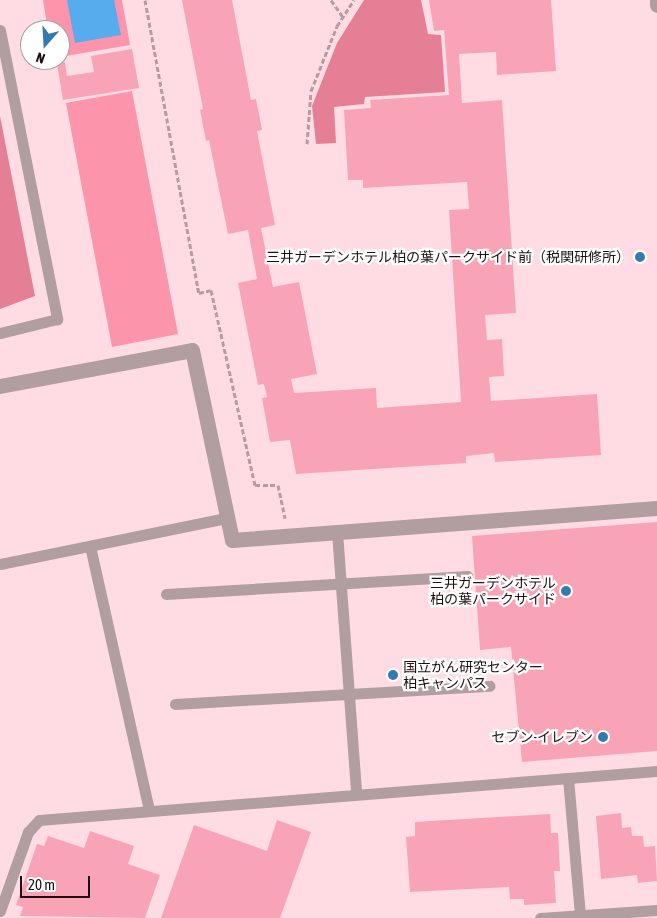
<!DOCTYPE html>
<meta charset="utf-8">
<style>
body{margin:0}
#map{position:relative;width:657px;height:918px;overflow:hidden;background:#ffdce3;font-family:"Asap Condensed","Noto Sans JP",sans-serif}
div>[style]{position:absolute}
[style*='--x']{left:calc(var(--x)*1px);top:calc(var(--y)*1px);width:calc(var(--w)*1px);rotate:calc(var(--a)*1deg)}
.green>*{inset:0;background:#fc94ac}
.forest>*{inset:0;background:#e47f96}
.water>*{inset:0;background:#57acee}
.building>*{inset:0;background:#f8a4b6}
.path>*{height:3px;margin-top:-1.5px;transform-origin:0;background:repeating-linear-gradient(90deg,#b89ba1 0 5px,transparent 0 7.5px)}
.service>*{height:11px;margin:-5.5px;padding:0 5.5px;transform-origin:5.5px;border-radius:5.5px;background:#b09ea1}
.minor>*{height:15px;margin:-7.5px;padding:0 7.5px;transform-origin:7.5px;border-radius:7.5px;background:#b09ea1}
.tertiary>*{height:15px;margin:-7.5px;padding:0 7.5px;transform-origin:7.5px;border-radius:7.5px;background:#b09ea1}
.dots>*{width:14px;height:14px;translate:-50% -50%;box-sizing:border-box;border:2px solid #fff;border-radius:50%}
span{translate:-50% -50%;white-space:nowrap;text-align:center;line-height:1.15;-webkit-text-stroke:4.5px #fff;paint-order:stroke}
.poi-label{font-size:14px;color:#1e1013}
.right{translate:-100% -50%;text-align:right}
.left{translate:0 -50%;text-align:left}
.north{position:absolute;left:20px;top:20px;width:50px;height:50px;box-sizing:border-box;background:#fff;border:1px solid #a59fa1;border-radius:50%;rotate:199deg;font-size:14px;font-weight:700;line-height:20px;text-align:center;color:#1e1013}
.north::after{content:'';display:block;margin:auto;width:18px;height:22px;background:#347aaf;clip-path:polygon(50% 0,100% 100%,50% 72%,0 100%)}
.scale{position:absolute;left:20px;top:876px;width:70px;height:22px;box-sizing:border-box;border:2px solid #1e1013;border-top:0;padding-left:6px;font-size:15px;line-height:18px;white-space:nowrap;color:#1e1013;-webkit-text-stroke:4px #fff;paint-order:stroke}
</style>
<div id="map">
<div class="green">
<i style="clip-path:polygon(43px 0,122px 0,130px 45px,60px 57px,60px 30px,48px 30px)"></i>
<i style="clip-path:polygon(132px 91px,178px 334px,112px 347px,66px 103px)"></i>
</div>
<div class="forest">
<i style="clip-path:polygon(364px 0,421px 0,428px 34px,441px 35px,445px 92px,365px 97px,364px 104px,334px 107px,336px 143px,316px 144px,312px 106px,337px 43px)"></i>
<i style="clip-path:polygon(0 116px,35px 296px,0 309px)"></i>
</div>
<div class="water">
<i style="clip-path:polygon(67px 0,114px 0,121px 35px,75px 43px)"></i>
</div>
<div class="building">
<i style="clip-path:polygon(182px 0,232px 0,251px 100px,256px 99px,262px 130px,257px 131px,275px 225px,261px 228px,273px 287px,299px 282px,317px 374px,291px 379px,294px 393px,376px 388px,377px 408px,461px 402px,449px 210px,469px 209px,467px 182px,363px 188px,363px 180px,348px 180px,344px 110px,371px 108px,370px 100px,449px 95px,444px 30px,434px 31px,429px 0,551px 0,556px 71px,497px 75px,496px 52px,459px 54px,462px 103px,502px 100px,516px 313px,485px 315px,487px 340px,502px 339px,504px 376px,489px 377px,491px 401px,597px 394px,601px 455px,495px 462px,494px 453px,466px 456px,466px 463px,296px 474px,290px 440px,270px 442px,262px 398px,267px 397px,264px 384px,258px 385px,238px 283px,257px 279px,248px 230px,228px 234px,209px 140px,206px 141px,200px 110px,203px 109px)"></i>
<i style="clip-path:polygon(132px 49px,139px 88px,63px 100px,57px 64px,65px 62px,67px 76px,94px 72px,91px 56px)"></i>
<i style="clip-path:polygon(657px 522px,657px 751px,522px 762px,511px 647px,480px 650px,472px 536px)"></i>
<i style="clip-path:polygon(621px 813px,622px 828px,631px 827px,632px 836px,643px 836px,644px 847px,655px 846px,657px 881px,638px 883px,637px 875px,601px 879px,596px 816px)"></i>
<i style="clip-path:polygon(550px 814px,551px 833px,558px 833px,560px 871px,554px 871px,556px 903px,524px 905px,524px 899px,510px 899px,509px 887px,410px 892px,406px 837px,415px 836px,415px 822px)"></i>
<i style="clip-path:polygon(277px 820px,311px 832px,280px 918px,161px 918px,194px 825px,267px 851px)"></i>
<i style="clip-path:polygon(90px 831px,134px 846px,128px 864px,160px 875px,145px 918px,20px 916px,23px 907px,16px 905px,37px 844px,44px 846px,48px 836px,84px 848px)"></i>
</div>
<div class="path">
<i style="--x:145;--y:0;--w:298;--a:79.6"></i>
<i style="--x:199;--y:293;--w:12;--a:-14"></i>
<i style="--x:211;--y:290;--w:200;--a:77.3"></i>
<i style="--x:255;--y:485;--w:23;--a:0"></i>
<i style="--x:278;--y:485;--w:34;--a:78"></i>
<i style="--x:331;--y:0;--w:21;--a:55"></i>
<i style="--x:307;--y:144;--w:53;--a:-85.7"></i>
<i style="--x:311;--y:91;--w:70;--a:-68.2"></i>
<i style="--x:337;--y:26;--w:31;--a:-57"></i>
</div>
<div class="service">
<i style="--x:0;--y:30;--w:295;--a:78.8"></i>
<i style="--x:57;--y:319;--w:59;--a:166.2"></i>
<i style="--x:337;--y:532;--w:262;--a:85.8"></i>
<i style="--x:90;--y:546;--w:271;--a:77.4"></i>
<i style="--x:0;--y:564;--w:232;--a:-11.5"></i>
<i style="--x:166;--y:594;--w:302;--a:-3.4"></i>
<i style="--x:175;--y:704;--w:315;--a:-3.3"></i>
<i style="--x:568;--y:778;--w:139;--a:85"></i>
<i style="--x:0;--y:911;--w:84;--a:-70.5"></i>
<i style="--x:28;--y:832;--w:16;--a:-47"></i>
<i style="--x:39;--y:820;--w:620;--a:-4.53"></i>
<i style="--x:540;--y:918;--w:117;--a:-3.9"></i>
</div>
<div class="minor">
<i style="--x:0;--y:386;--w:195;--a:-10.6"></i>
<i style="--x:192;--y:350;--w:194;--a:78.1"></i>
<i style="--x:232;--y:540;--w:426;--a:-4.3"></i>
</div>
<div class="tertiary">
<i style="--x:657;--y:0;--w:5;--a:90"></i>
</div>
<div class="dots">
<i style="left:640px;top:257px;background:#347aaf"></i>
<i style="left:566px;top:591px;background:#347aaf"></i>
<i style="left:393px;top:675px;background:#347aaf"></i>
<i style="left:603px;top:737px;background:#347aaf"></i>
</div>
<div class="poi-label">
<span class="right" style="left:630px;top:257px">三井ガーデンホテル柏の葉パークサイド前（税関研修所）</span>
<span class="right" style="left:556px;top:591px">三井ガーデンホテル<br>柏の葉パークサイド</span>
<span class="left" style="left:403px;top:675px">国立がん研究センター<br>柏キャンパス</span>
<span class="right" style="left:593px;top:737px">セブン-イレブン</span>
</div>
<div class="north">N</div>
<div class="scale">20 m</div>
</div>
